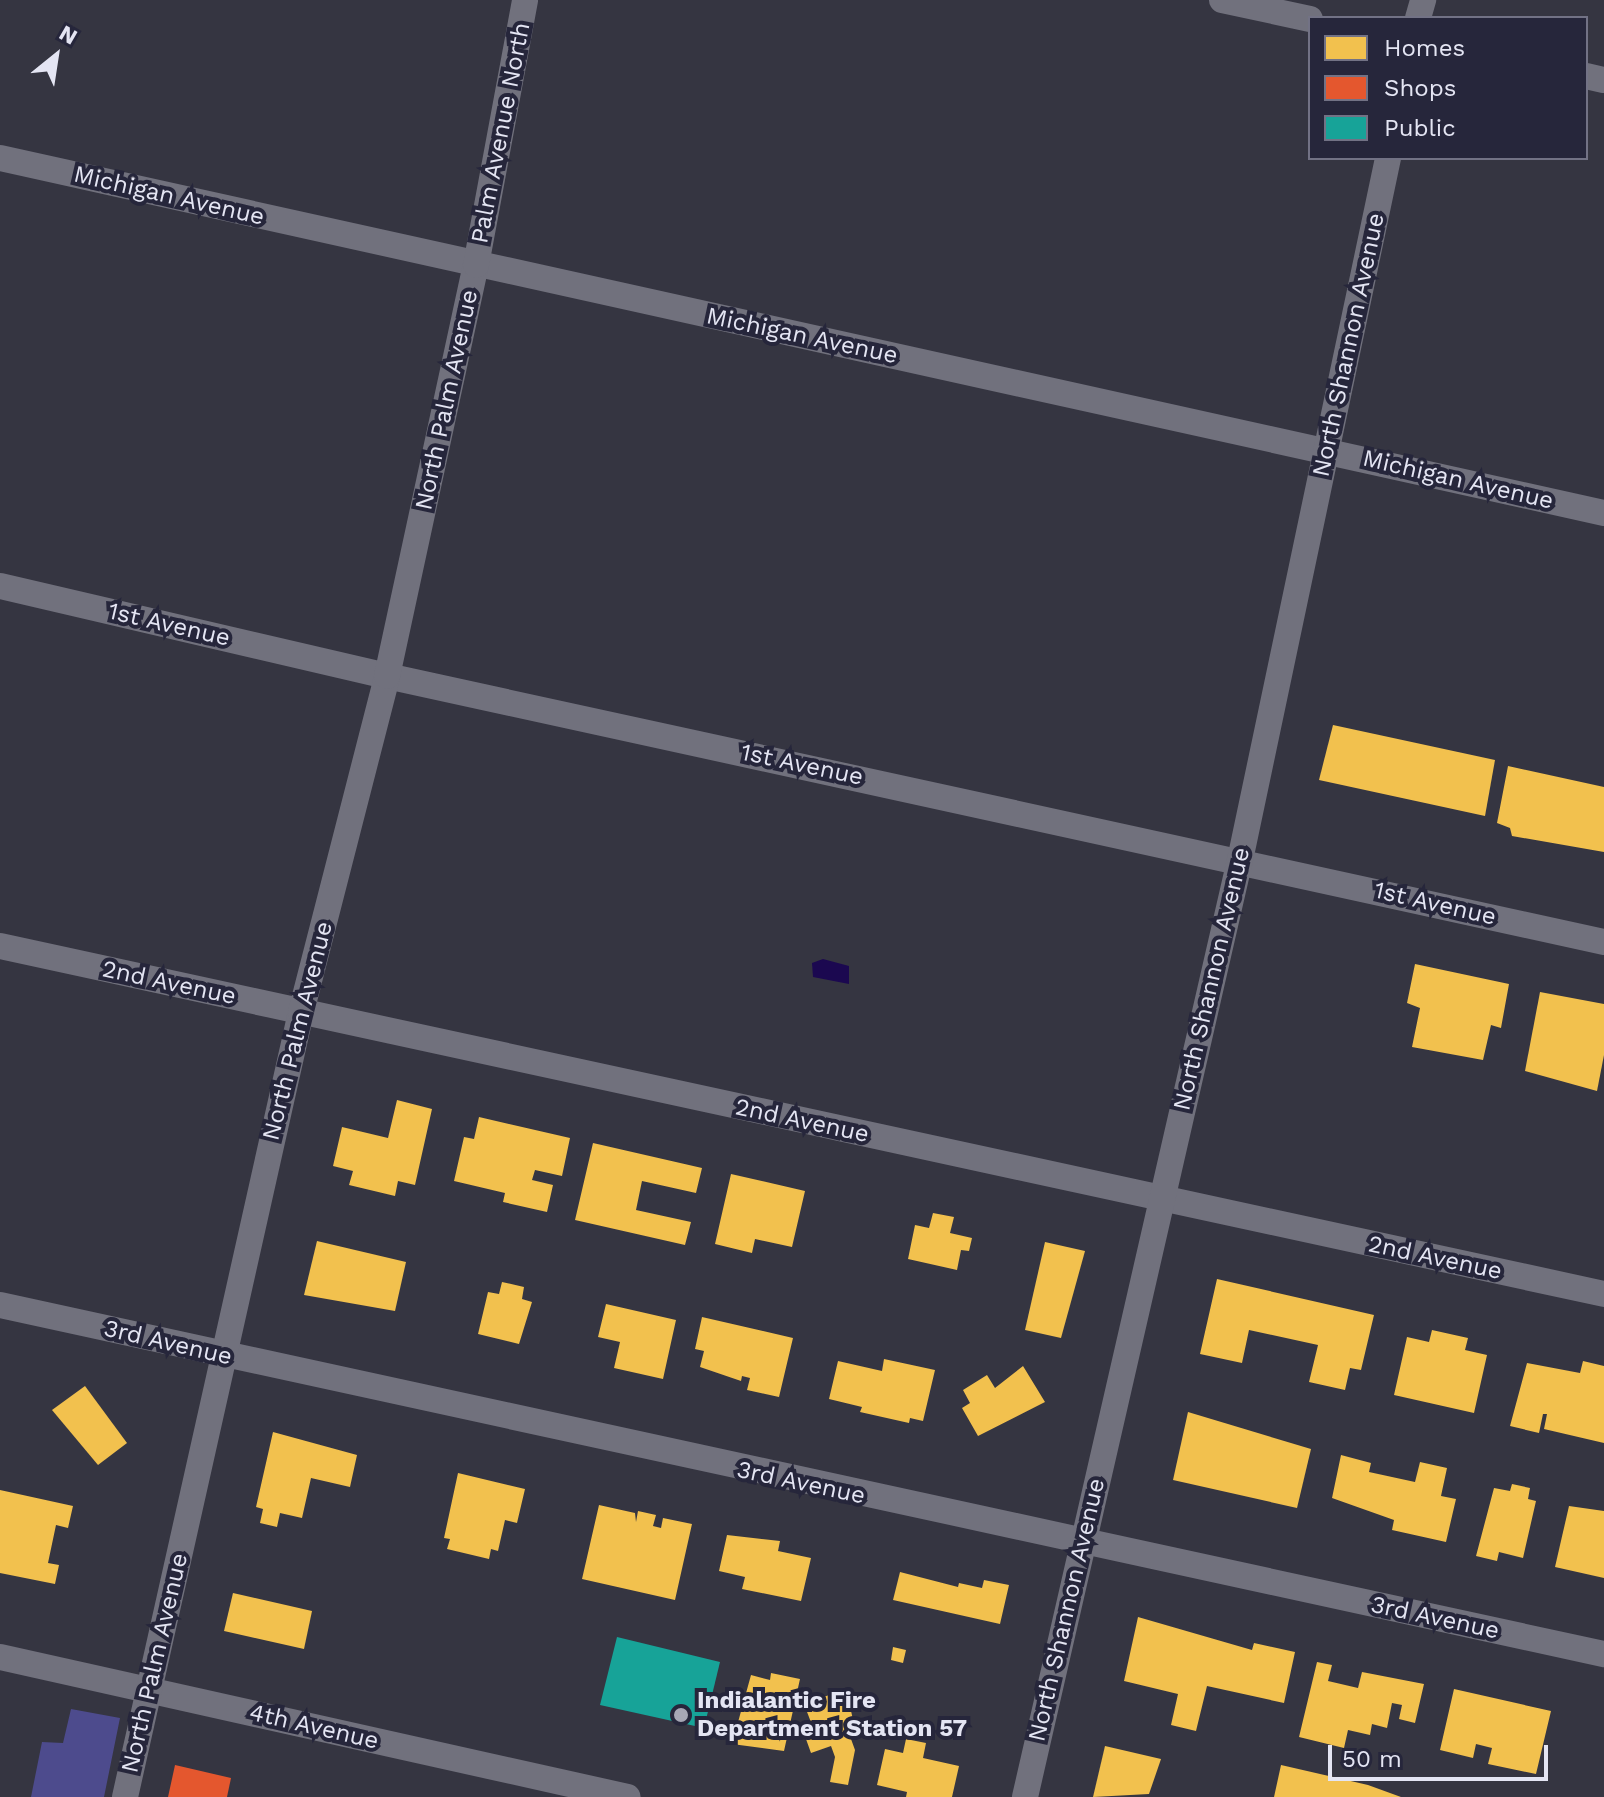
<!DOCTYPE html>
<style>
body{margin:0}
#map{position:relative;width:1604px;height:1797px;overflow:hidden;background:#353541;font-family:"Work Sans",sans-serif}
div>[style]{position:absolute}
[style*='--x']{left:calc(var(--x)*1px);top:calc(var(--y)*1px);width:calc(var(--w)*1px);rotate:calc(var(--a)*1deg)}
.green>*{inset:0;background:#4d4b8d}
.water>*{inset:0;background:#1b0850}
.homes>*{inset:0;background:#f2c14e}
.shops>*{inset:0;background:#e4572e}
.public>*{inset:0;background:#17a398}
.street>*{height:26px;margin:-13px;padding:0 13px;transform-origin:13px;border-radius:13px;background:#71717d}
.dots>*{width:22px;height:22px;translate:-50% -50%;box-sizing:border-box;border:4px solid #26263b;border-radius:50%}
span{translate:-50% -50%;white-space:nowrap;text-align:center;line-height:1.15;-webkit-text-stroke:8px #26263b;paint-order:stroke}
.street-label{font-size:24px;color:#e4e5f3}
.poi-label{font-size:24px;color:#e4e5f3;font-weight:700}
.left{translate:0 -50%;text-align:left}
.legend{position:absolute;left:1308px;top:16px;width:280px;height:144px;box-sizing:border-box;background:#26263b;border:2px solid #727285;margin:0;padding:10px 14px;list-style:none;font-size:24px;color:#e4e5f3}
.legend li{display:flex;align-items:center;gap:16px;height:40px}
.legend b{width:40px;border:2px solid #727285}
.north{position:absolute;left:16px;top:16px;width:80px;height:80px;-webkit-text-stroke:6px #26263b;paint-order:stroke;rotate:30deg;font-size:22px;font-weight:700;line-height:32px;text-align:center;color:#e4e5f3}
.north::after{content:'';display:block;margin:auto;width:28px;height:36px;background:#e4e5f3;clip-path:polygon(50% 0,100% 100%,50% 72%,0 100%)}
.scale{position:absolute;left:1328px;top:1745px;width:220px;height:36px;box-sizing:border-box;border:4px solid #e4e5f3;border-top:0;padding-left:10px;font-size:24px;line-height:28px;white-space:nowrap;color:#e4e5f3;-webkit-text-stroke:6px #26263b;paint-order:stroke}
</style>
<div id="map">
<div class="green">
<i style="clip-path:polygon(71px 1709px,120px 1718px,104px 1797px,31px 1797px,42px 1742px,63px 1743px)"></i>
</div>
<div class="water">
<i style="clip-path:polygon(823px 959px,849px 966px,849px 984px,813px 977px,812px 963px)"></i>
</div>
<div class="homes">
<i style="clip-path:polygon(1333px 725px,1495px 760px,1485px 816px,1319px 780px)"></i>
<i style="clip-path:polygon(1508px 766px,1604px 787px,1604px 852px,1512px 836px,1510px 828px,1497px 823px)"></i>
<i style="clip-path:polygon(1415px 964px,1509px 984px,1501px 1028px,1491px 1025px,1483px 1060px,1412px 1047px,1420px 1008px,1407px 1003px)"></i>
<i style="clip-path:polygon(1540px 992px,1604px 1004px,1604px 1055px,1597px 1091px,1525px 1071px)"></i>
<i style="clip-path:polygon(397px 1100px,432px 1109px,415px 1185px,398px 1181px,395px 1196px,349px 1185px,353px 1171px,333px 1166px,342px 1127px,388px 1138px)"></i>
<i style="clip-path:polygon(479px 1117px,570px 1138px,562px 1176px,535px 1170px,532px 1180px,553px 1185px,547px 1212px,503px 1202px,505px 1193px,454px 1181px,464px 1137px,474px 1139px)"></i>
<i style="clip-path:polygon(593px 1143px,702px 1168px,696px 1193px,642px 1181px,636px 1210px,691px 1222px,685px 1245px,575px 1220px)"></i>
<i style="clip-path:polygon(731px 1174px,805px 1191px,792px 1247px,755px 1239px,752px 1253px,715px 1244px)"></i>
<i style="clip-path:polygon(933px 1213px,954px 1217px,950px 1233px,972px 1238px,969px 1251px,961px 1250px,957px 1270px,908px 1259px,915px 1225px,929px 1228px)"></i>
<i style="clip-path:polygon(317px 1241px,406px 1262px,395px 1311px,304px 1295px)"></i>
<i style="clip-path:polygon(1045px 1242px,1085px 1251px,1061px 1338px,1025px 1330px)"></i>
<i style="clip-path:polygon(1217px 1279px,1374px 1315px,1361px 1370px,1350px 1368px,1345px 1390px,1309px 1382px,1318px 1345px,1249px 1330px,1242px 1363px,1200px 1354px)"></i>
<i style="clip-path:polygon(502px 1282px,524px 1287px,522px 1299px,532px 1302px,519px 1344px,478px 1334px,488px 1292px,499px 1294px)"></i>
<i style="clip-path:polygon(606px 1304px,676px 1320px,663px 1379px,614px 1368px,620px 1342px,598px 1337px)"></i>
<i style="clip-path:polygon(702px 1317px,793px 1338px,779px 1397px,747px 1390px,750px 1378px,742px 1376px,741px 1381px,700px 1367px,704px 1351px,695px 1349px)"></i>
<i style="clip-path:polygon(1432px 1330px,1468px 1338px,1465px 1350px,1487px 1355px,1474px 1413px,1394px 1395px,1407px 1337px,1429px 1342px)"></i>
<i style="clip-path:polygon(884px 1359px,935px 1370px,923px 1421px,910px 1418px,909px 1423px,860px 1412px,862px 1407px,829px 1399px,838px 1361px,882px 1371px)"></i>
<i style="clip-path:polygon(1583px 1361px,1604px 1366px,1604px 1443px,1544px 1429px,1547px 1414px,1543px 1414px,1539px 1433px,1510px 1426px,1527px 1363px,1580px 1373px)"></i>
<i style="clip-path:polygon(1023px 1366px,1045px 1402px,978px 1436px,962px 1408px,970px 1403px,963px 1390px,987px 1375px,995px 1388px)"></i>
<i style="clip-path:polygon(85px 1386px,127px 1443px,98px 1465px,52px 1410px)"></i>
<i style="clip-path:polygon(1188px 1412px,1311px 1449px,1297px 1508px,1173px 1480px)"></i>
<i style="clip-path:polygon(273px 1432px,357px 1455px,350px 1487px,311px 1478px,302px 1518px,280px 1513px,277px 1527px,260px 1523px,263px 1509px,256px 1507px)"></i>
<i style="clip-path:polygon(1341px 1455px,1371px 1463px,1369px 1472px,1415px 1482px,1420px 1462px,1447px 1468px,1441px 1496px,1456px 1499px,1446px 1542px,1392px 1530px,1394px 1520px,1332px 1498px)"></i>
<i style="clip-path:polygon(458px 1473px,525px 1489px,517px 1523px,505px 1520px,498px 1551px,491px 1549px,489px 1559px,447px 1549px,450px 1539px,444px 1538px)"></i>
<i style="clip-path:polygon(1512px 1484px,1530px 1488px,1528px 1499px,1536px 1501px,1523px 1558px,1499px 1552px,1497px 1561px,1476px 1556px,1494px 1488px,1510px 1491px)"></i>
<i style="clip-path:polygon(0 1490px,73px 1506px,68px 1528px,56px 1525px,48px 1563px,59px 1565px,55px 1584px,0 1573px)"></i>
<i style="clip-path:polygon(599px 1505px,635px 1513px,636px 1522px,638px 1511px,656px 1515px,653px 1526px,661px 1528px,663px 1518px,692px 1524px,675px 1600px,582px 1579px)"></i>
<i style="clip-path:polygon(1569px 1506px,1604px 1511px,1604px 1578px,1555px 1567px)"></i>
<i style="clip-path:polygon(727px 1535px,780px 1541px,778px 1551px,811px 1558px,801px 1601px,742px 1589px,745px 1577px,719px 1571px)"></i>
<i style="clip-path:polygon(900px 1572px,958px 1587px,959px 1583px,982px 1588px,984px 1580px,1009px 1585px,1000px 1624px,893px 1600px)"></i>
<i style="clip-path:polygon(233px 1593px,312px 1611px,304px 1649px,224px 1631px)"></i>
<i style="clip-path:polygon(1138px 1617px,1252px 1650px,1254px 1643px,1295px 1652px,1284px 1703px,1207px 1686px,1196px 1731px,1171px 1725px,1178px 1694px,1124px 1681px)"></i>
<i style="clip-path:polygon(893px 1647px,906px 1650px,903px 1663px,891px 1660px)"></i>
<i style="clip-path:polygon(1317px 1662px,1332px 1665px,1328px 1681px,1358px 1688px,1362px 1672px,1424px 1684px,1415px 1723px,1399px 1719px,1402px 1705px,1392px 1703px,1387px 1728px,1372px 1724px,1370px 1735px,1348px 1730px,1344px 1748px,1299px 1737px)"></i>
<i style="clip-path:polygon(771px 1673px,800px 1679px,784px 1751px,732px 1744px,751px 1675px,770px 1680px)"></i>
<i style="clip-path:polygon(846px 1689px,857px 1737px,851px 1739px,855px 1750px,848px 1785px,830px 1782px,835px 1757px,831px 1746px,811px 1753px,802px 1728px,812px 1725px,804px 1704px)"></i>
<i style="clip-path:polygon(1454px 1689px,1551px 1711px,1536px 1774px,1488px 1764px,1492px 1748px,1476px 1744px,1473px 1758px,1440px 1750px)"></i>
<i style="clip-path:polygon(906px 1739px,926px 1743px,923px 1758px,959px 1766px,952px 1797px,906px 1797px,907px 1792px,877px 1785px,885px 1749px,903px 1753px)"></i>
<i style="clip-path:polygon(1105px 1746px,1161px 1759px,1149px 1794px,1093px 1797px)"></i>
<i style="clip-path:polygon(1281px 1765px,1368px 1785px,1401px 1797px,1274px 1797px)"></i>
</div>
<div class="shops">
<i style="clip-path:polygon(175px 1765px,231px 1778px,227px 1797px,168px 1797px)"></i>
</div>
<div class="public">
<i style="clip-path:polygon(617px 1637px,720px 1662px,704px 1728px,600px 1705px)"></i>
</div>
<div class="street">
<i style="--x:1222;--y:0;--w:90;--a:12.2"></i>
<i style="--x:1418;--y:18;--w:19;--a:-74"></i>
<i style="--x:1586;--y:76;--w:18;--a:13"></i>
<i style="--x:0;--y:158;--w:1643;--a:12.48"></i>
<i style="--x:0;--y:586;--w:397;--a:13.1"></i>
<i style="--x:387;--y:676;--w:1246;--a:12.33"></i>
<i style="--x:0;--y:946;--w:1641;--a:12.24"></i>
<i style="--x:0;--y:1305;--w:1642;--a:12.28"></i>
<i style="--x:0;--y:1657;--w:643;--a:12.57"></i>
<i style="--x:125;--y:1797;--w:804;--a:-77.36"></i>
<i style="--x:301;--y:1012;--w:347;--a:-75.6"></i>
<i style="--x:387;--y:676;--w:421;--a:-77.8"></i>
<i style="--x:476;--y:265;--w:269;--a:-79.5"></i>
<i style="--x:1025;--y:1797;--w:961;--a:-77.08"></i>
<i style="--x:1240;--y:860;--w:717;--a:-78.09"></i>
</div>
<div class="dots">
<i style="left:681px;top:1715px;background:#a7a7b5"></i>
</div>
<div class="street-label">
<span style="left:501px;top:133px;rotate:-79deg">Palm Avenue North</span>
<span style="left:169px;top:196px;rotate:13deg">Michigan Avenue</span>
<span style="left:802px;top:336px;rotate:12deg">Michigan Avenue</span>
<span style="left:1349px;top:345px;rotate:-78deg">North Shannon Avenue</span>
<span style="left:447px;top:400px;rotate:-78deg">North Palm Avenue</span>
<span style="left:1458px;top:480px;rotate:13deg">Michigan Avenue</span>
<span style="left:169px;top:625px;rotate:13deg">1st Avenue</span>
<span style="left:802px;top:765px;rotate:12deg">1st Avenue</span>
<span style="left:1435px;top:904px;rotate:13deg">1st Avenue</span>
<span style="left:1212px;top:979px;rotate:-77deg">North Shannon Avenue</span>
<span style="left:169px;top:983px;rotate:12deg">2nd Avenue</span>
<span style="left:298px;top:1031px;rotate:-76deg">North Palm Avenue</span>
<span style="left:802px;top:1121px;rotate:12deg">2nd Avenue</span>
<span style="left:1435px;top:1258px;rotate:12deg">2nd Avenue</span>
<span style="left:168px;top:1343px;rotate:13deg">3rd Avenue</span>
<span style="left:801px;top:1483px;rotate:12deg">3rd Avenue</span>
<span style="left:1067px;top:1610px;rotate:-77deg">North Shannon Avenue</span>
<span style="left:1435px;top:1618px;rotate:12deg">3rd Avenue</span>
<span style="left:155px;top:1663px;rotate:-77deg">North Palm Avenue</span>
<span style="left:314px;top:1727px;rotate:13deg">4th Avenue</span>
</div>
<div class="poi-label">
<span class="left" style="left:697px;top:1715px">Indialantic Fire<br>Department Station 57</span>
</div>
<ul class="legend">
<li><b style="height:22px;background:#f2c14e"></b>Homes</li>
<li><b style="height:22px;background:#e4572e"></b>Shops</li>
<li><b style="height:22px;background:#17a398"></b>Public</li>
</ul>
<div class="north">N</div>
<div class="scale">50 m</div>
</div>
